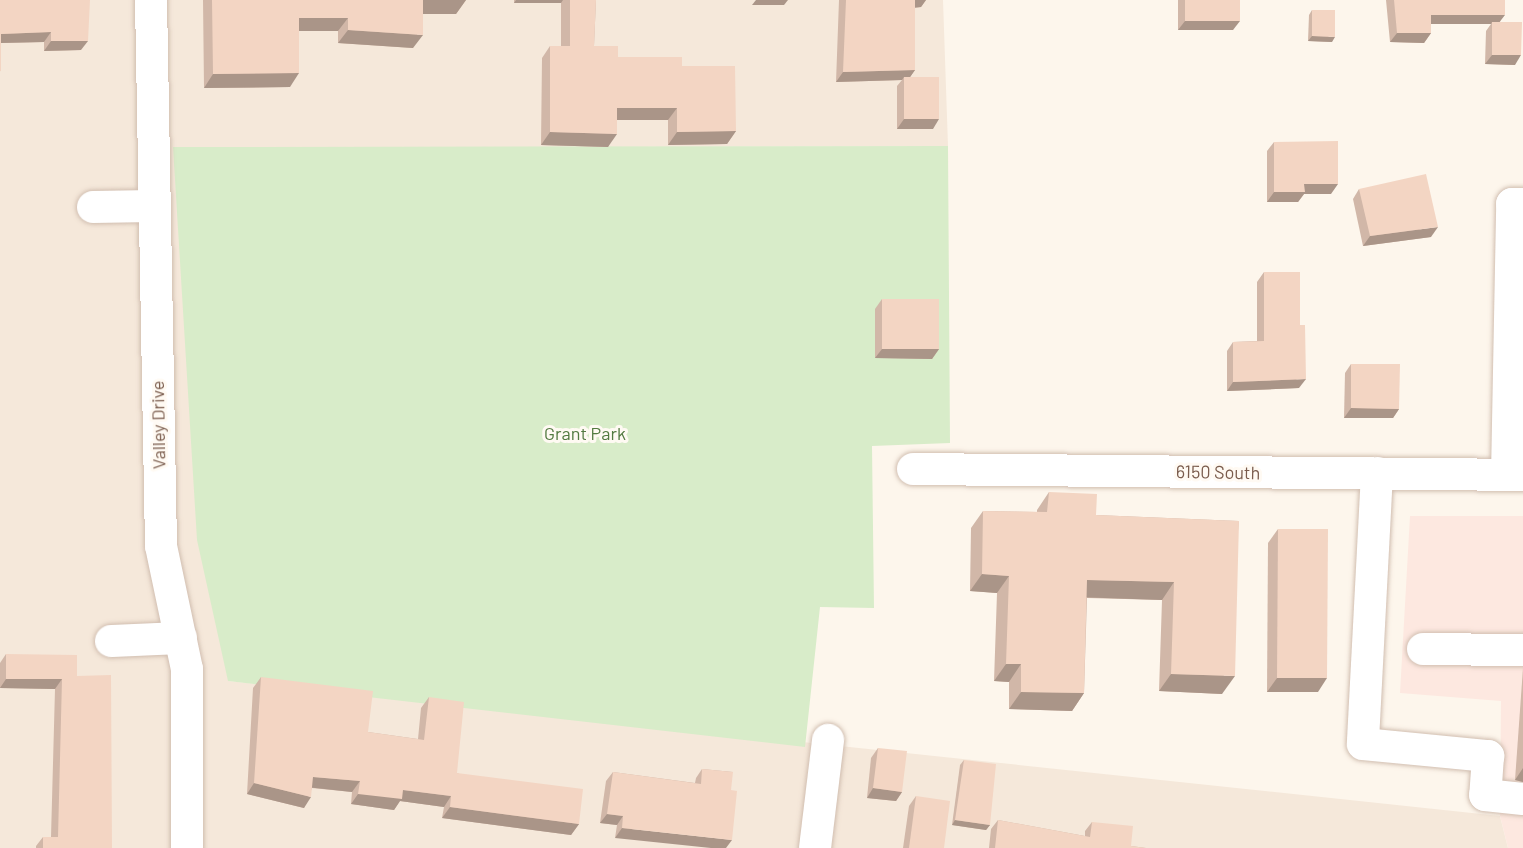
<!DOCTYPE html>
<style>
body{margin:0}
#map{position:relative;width:1523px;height:848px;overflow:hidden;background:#fdf6ec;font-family:Barlow,sans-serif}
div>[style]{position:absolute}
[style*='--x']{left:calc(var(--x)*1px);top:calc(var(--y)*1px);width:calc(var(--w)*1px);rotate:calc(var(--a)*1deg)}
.residential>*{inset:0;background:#f5e8da}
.commercial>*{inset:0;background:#fde8e0}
.green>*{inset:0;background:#d8ecc9}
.roads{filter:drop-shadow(0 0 2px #d1beb0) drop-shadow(0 0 2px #d1beb0)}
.minor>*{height:32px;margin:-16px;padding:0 16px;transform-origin:16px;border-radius:16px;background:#fff}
.wall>*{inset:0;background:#d1b7a8}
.shaded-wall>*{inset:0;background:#aa9588}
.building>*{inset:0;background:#f3d5c3}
span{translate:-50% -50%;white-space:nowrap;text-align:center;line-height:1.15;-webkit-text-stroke:6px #fffaf3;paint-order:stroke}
.street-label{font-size:18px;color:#7a5c4d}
.park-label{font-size:18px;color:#537a41}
</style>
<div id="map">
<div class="residential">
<i style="clip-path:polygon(0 0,943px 0,948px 146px,607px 147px,228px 681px,1500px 816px,1508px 848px,0 848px)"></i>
</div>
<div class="commercial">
<i style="clip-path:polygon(1410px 516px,1523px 516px,1523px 848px,1508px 848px,1500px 816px,1501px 701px,1400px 693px)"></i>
</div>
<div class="green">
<i style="clip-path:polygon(948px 146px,950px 443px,872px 446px,874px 608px,820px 607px,805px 747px,228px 681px,197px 540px,173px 147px)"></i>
</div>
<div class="roads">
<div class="minor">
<i style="--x:151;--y:0;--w:546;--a:88.95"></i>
<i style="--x:161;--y:546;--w:126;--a:78.1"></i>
<i style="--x:187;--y:669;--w:179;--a:90"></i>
<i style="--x:93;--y:207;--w:60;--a:-1"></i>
<i style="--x:913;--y:469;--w:610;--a:0.56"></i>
<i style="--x:1377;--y:473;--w:271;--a:93"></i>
<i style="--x:1363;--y:744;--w:126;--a:5.5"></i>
<i style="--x:1488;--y:756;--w:39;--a:94"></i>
<i style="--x:1485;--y:795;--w:38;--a:6"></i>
<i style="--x:1507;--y:475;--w:271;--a:-88.9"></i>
<i style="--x:1512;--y:204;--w:11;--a:0"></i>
<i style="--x:111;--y:641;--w:70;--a:-2.5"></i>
<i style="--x:1423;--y:649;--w:100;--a:0.6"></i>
<i style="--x:815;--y:848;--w:109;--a:-83.1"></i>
</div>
</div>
<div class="wall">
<i style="clip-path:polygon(0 0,81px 50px,44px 51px,44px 42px,1px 43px,0 73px)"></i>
<i style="clip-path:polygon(203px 0,466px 0,456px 14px,423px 14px,413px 48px,338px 43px,338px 31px,299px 31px,290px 87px,204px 88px)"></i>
<i style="clip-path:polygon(514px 0,596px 0,594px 46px,618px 57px,682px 66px,736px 131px,727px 144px,668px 145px,668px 120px,617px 120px,608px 147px,541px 145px,542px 58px,550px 46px,561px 46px,561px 3px,514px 3px)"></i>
<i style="clip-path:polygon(839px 0,926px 0,921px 7px,915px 8px,915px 70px,910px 77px,933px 129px,897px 129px,897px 86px,902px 80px,836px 82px)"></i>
<i style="clip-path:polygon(1178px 0,1240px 0,1233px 30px,1178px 30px)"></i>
<i style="clip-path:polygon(1386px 0,1505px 0,1500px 22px,1515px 65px,1485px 64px,1486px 31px,1491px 24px,1431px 24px,1431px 33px,1424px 43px,1390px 42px)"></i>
<i style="clip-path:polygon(1312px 10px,1332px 42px,1308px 41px,1309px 15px)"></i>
<i style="clip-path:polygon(1274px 142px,1331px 194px,1304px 194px,1298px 202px,1267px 202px,1267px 151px)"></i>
<i style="clip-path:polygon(1359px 189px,1431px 237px,1363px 246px,1353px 199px)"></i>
<i style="clip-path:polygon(1264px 272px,1299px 388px,1227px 391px,1227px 351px,1233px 342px,1257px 341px,1257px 282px)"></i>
<i style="clip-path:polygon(882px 299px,939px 349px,932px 359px,875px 358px,875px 309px)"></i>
<i style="clip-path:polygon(1351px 364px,1399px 409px,1393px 418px,1344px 418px,1345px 373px)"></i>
<i style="clip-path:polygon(1049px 492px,1096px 515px,1239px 521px,1222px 694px,1159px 691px,1162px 600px,1087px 598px,1084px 693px,1072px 711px,1009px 709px,1009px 682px,994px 681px,997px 593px,970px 591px,971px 528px,983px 511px,1037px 512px,1037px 510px)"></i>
<i style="clip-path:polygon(1278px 529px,1318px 692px,1267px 692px,1268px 543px)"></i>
<i style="clip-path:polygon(6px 654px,77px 676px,112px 848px,36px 848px,36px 846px,43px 837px,51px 837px,55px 689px,0 688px,0 663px)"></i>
<i style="clip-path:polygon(1523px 668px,1523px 782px,1515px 780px)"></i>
<i style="clip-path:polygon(261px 677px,368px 732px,418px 739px,421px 708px,429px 697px,457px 773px,579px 824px,571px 835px,442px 818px,444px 807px,400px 801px,394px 810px,351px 804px,352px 792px,312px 788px,304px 808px,247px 794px,253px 688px)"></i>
<i style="clip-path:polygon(878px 748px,902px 792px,896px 801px,867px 798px,871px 758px)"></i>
<i style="clip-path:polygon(964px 760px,990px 825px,986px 830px,952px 825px,960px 765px)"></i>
<i style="clip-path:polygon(702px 769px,733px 772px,615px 838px,617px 825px,600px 823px,606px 781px,613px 772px,695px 783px,696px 778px)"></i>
<i style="clip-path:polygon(916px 796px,944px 848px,903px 848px,909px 806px)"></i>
<i style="clip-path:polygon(998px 820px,1085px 836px,1085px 831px,1092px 822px,1131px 846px,1146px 848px,989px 848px,991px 829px)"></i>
</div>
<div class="shaded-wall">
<i style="clip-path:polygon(423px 0,466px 0,456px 14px,413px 14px)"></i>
<i style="clip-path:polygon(516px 0,563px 0,561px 3px,514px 3px)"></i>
<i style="clip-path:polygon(756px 0,788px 0,784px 5px,752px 5px)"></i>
<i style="clip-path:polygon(914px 0,926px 0,921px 7px,908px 8px)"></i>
<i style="clip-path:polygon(1431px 15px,1505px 15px,1498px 24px,1492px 22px,1491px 24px,1424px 24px)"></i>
<i style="clip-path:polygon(299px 18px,348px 18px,338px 31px,289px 31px)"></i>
<i style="clip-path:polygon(1185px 21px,1240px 21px,1233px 30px,1178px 30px)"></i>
<i style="clip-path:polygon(348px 30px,423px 35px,413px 48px,338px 43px)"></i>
<i style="clip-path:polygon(51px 32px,44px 42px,0 43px,1px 34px)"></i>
<i style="clip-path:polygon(1397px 33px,1431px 33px,1424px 43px,1390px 42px)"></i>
<i style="clip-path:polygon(1312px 36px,1335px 37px,1332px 42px,1308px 41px)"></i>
<i style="clip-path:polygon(51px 41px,88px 41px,81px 50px,44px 51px)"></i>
<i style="clip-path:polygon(1492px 55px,1521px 55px,1515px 65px,1485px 64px)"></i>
<i style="clip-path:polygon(915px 70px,908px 80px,904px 77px,902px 80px,836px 82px,843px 72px)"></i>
<i style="clip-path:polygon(299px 73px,290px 87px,204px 88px,213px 74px)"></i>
<i style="clip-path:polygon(617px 108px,677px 108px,668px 120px,608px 120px)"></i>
<i style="clip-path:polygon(904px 119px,939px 119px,933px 129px,897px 129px)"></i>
<i style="clip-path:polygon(736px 131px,727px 144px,668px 145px,677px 132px)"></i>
<i style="clip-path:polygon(550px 132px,617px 134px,608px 147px,541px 145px)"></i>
<i style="clip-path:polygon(1304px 184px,1338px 184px,1331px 194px,1304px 194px,1298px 202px,1267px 202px,1274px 192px)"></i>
<i style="clip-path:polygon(1438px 227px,1431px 237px,1363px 246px,1370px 236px)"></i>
<i style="clip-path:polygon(882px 349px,939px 349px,932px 359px,875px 358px)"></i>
<i style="clip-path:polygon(1306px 379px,1299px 388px,1227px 391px,1233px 382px)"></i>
<i style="clip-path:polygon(1351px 408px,1399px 409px,1393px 418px,1344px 418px)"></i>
<i style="clip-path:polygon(982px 574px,1009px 576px,997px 593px,970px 591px)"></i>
<i style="clip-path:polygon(1087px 580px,1174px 582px,1162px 600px,1075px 597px)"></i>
<i style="clip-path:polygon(1006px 664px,1021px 664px,1009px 682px,994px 681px)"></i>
<i style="clip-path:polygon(1171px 674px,1235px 676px,1222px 694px,1159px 691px)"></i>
<i style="clip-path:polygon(1277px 678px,1327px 678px,1318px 692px,1267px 692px)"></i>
<i style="clip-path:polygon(6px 679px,62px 679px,55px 689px,0 688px)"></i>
<i style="clip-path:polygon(1021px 692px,1084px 693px,1072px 711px,1009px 709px)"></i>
<i style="clip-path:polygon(1523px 768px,1523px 782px,1515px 780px)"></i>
<i style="clip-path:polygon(313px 777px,360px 781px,352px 792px,306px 787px)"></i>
<i style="clip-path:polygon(254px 783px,311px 797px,304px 808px,247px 794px)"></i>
<i style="clip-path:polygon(873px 788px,902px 792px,896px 801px,867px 798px)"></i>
<i style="clip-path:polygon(403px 790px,451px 796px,444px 807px,400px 801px,394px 810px,351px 804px,358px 794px)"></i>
<i style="clip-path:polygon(450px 807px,579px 824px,571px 835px,442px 818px)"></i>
<i style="clip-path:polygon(607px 814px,623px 816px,617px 825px,600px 823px)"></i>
<i style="clip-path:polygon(955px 820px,990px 825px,986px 830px,952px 825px)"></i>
<i style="clip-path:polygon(622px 828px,732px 840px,726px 848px,711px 848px,615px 838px)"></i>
</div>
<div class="building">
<i style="clip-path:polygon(0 0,90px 0,88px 41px,51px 41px,51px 32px,1px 34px,1px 71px,0 71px)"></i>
<i style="clip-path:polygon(212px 0,466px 0,423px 0,423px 35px,348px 30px,348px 18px,299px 18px,299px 73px,213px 74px)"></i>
<i style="clip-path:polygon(570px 0,596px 0,594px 46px,618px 46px,618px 57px,682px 57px,682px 66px,735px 66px,736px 131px,677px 132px,677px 108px,617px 108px,617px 134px,550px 132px,550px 46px,570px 46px)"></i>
<i style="clip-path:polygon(846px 0,915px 0,915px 70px,843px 72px)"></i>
<i style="clip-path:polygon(1185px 0,1240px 0,1240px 21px,1185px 21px)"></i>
<i style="clip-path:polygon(1394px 0,1505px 0,1505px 15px,1431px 15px,1431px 33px,1397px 33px)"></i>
<i style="clip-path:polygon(1312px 10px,1335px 10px,1335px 37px,1312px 36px)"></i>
<i style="clip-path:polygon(1492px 22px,1522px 22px,1521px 55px,1492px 55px)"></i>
<i style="clip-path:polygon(904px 77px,939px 77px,939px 119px,904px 119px)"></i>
<i style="clip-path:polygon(1338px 141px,1338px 184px,1304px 184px,1305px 192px,1274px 192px,1274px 142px)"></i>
<i style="clip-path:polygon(1426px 174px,1438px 227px,1370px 236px,1359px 189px)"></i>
<i style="clip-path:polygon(1264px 272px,1300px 272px,1300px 325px,1305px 325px,1306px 379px,1233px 382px,1233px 342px,1264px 341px)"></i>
<i style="clip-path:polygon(882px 299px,939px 299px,939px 349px,882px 349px)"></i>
<i style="clip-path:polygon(1351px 364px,1400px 364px,1399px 409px,1351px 408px)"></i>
<i style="clip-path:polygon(1049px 492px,1097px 494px,1096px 515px,1239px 521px,1235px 676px,1171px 674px,1174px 582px,1087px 580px,1084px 693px,1021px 692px,1021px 664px,1006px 664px,1009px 576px,982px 574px,983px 511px,1047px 512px)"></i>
<i style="clip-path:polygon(1278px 529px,1328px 529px,1327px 678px,1277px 678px)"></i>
<i style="clip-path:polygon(6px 654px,77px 655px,77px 676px,111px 675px,112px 848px,43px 848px,43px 837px,58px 837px,62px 679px,6px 679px)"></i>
<i style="clip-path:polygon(261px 677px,373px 691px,368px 732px,424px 740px,429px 697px,464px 702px,457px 773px,583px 789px,579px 824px,450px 807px,451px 796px,403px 790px,402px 799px,358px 794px,360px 781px,313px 777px,311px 797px,254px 783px)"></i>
<i style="clip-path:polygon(878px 748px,907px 751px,902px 792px,873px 788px)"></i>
<i style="clip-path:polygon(964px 760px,996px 764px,990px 825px,955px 820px)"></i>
<i style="clip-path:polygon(702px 769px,733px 772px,731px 790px,737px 791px,732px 840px,622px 828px,623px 816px,607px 814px,613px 772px,701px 784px)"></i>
<i style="clip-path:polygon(916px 796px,950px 801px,944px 848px,909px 848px)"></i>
<i style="clip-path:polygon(998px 820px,1090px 837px,1092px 822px,1133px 826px,1131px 846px,1146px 848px,995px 848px)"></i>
</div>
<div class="street-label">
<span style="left:158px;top:425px;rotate:-91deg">Valley Drive</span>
<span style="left:1218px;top:472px;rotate:1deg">6150 South</span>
</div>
<div class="park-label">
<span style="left:585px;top:433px">Grant Park</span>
</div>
</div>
